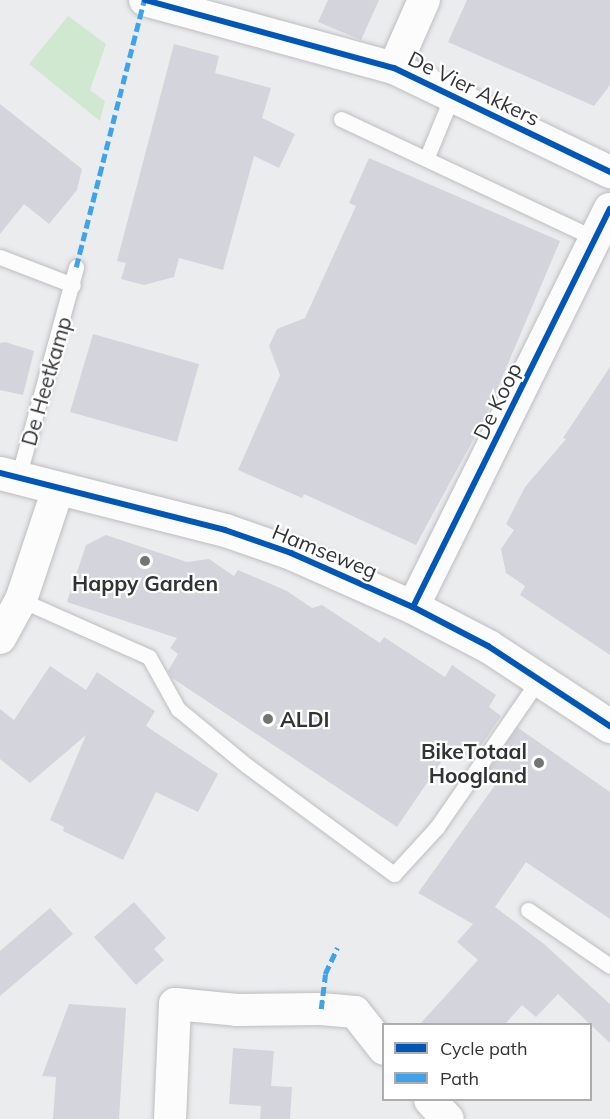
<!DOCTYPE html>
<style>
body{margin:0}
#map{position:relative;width:610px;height:1119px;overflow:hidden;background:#ebecee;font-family:Mulish,sans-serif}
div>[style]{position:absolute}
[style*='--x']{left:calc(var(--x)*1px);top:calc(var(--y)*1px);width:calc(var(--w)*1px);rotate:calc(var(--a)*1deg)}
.green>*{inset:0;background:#cfe8cf}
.building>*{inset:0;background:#d4d5dc}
.roads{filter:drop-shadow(0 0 2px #bebec0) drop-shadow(0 0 2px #bebec0)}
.service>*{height:15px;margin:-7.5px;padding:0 7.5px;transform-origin:7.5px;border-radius:7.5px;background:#fcfcfc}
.minor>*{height:32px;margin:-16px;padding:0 16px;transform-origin:16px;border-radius:16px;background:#fcfcfc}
.tertiary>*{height:33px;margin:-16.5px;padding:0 16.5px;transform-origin:16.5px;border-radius:16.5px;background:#fcfcfc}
.quiet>*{height:4.5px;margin-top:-2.25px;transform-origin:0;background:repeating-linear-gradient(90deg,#3ea3eb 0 9px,transparent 0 13.5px)}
.cycleway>*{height:6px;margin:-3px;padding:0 3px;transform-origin:3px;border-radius:3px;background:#0057b8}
.dots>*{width:16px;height:16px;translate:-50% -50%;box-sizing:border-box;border:3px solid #fff;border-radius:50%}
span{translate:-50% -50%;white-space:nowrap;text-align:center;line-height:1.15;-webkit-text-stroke:4.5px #fff;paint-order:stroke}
.street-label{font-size:21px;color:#323334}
.poi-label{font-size:21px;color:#323334;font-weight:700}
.left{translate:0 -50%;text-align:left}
.right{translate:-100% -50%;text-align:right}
.legend{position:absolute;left:382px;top:1023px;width:210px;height:78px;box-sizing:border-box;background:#fff;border:2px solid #adadae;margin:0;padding:8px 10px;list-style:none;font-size:18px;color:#323334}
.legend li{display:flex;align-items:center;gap:12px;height:30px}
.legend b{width:30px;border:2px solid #adadae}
</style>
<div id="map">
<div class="green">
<i style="clip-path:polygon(68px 16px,106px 44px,90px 90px,105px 101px,100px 121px,29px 64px)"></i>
</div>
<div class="building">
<i style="clip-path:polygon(328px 0,379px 0,361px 40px,318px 22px)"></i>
<i style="clip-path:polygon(467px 0,610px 0,610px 85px,594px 106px,448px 42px)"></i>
<i style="clip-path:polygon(174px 44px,219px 56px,215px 73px,271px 88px,262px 118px,295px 134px,279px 168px,254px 156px,223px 270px,179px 258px,174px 277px,144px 285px,121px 279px,126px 263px,117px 261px)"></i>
<i style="clip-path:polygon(0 104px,82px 169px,77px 190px,49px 224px,24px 204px,0 234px)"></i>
<i style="clip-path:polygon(369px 158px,560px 241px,484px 420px,416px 545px,304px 494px,302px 498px,238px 470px,280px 375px,269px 346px,277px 329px,305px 318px,356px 206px,349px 203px)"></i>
<i style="clip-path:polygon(93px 334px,199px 364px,177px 442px,70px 412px)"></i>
<i style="clip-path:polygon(5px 342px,34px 351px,23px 395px,0 390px,0 343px)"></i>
<i style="clip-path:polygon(610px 367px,610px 655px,520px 595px,525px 586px,506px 573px,501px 549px,514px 530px,506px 524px,525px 487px,566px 439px,563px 438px)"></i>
<i style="clip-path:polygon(106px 535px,187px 562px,209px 559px,234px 576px,238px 570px,287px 591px,312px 608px,322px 605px,380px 643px,384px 637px,445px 677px,452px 665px,496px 695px,489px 707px,501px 716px,472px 759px,452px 746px,397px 827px,172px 678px,168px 671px,178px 654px,170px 648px,177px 638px,67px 602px,86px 545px)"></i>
<i style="clip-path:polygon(50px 666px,86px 690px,97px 672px,155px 711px,146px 726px,218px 774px,198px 812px,156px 792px,123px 860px,63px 831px,64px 827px,50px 820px,86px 735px,30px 783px,0 759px,0 709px,14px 720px)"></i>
<i style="clip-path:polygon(517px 727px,610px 792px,610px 919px,526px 862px,495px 907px,544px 944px,610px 1004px,610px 1043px,558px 994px,536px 1017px,522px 1005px,505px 1024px,420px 1024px,478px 960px,457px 942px,473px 924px,418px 893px,500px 778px,489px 769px)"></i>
<i style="clip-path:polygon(134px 902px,166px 938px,154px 949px,164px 960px,136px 985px,94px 937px)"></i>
<i style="clip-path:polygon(50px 908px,73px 934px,0 996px,0 951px)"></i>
<i style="clip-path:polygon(69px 1004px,126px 1008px,119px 1119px,53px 1119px,56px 1077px,42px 1076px)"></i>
<i style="clip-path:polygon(233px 1048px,274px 1051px,271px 1086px,292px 1087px,290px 1119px,260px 1119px,261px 1106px,229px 1104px)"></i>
</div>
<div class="roads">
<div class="service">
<i style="--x:341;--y:119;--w:282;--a:25.2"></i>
<i style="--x:427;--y:157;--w:66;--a:-67.7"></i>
<i style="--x:0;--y:257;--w:78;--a:21"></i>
<i style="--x:18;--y:478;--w:219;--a:-74.6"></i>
<i style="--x:21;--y:600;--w:140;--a:24"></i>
<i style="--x:149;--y:657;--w:60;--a:60.9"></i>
<i style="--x:178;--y:709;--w:88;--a:39.5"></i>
<i style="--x:246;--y:765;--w:184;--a:36.4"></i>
<i style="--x:394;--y:874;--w:64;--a:-47.5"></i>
<i style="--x:437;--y:827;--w:180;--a:-55.4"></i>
<i style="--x:528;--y:910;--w:99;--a:34.3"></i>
</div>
<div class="minor">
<i style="--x:145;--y:0;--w:258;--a:15.3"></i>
<i style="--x:394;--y:68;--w:240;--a:25.7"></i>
<i style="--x:394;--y:68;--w:74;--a:-66.2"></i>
<i style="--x:413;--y:607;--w:444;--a:-63.7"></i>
<i style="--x:0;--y:638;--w:43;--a:-61.1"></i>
<i style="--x:21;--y:600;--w:117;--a:-71.6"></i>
<i style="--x:430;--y:1100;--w:26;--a:47"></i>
<i style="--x:170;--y:1119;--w:115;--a:-87.5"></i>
<i style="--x:175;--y:1004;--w:62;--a:5.5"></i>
<i style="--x:237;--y:1010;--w:84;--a:-0.7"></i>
<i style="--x:321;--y:1009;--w:34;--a:5"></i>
<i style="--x:355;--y:1012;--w:47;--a:51.9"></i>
</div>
<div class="tertiary">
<i style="--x:0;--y:473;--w:232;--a:14.2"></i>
<i style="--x:225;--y:530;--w:70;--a:19.2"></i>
<i style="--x:291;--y:553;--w:133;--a:23.9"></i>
<i style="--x:413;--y:607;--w:85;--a:27.5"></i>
<i style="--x:488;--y:646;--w:146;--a:33.3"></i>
</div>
</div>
<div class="quiet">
<i style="--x:76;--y:267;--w:276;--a:-75.7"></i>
<i style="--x:321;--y:1009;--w:35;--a:-83"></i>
<i style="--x:325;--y:974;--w:29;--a:-65"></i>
</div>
<div class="cycleway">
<i style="--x:145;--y:0;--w:258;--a:15.3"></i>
<i style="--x:394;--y:68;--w:240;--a:25.7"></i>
<i style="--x:0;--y:473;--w:232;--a:14.2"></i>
<i style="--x:225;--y:530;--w:70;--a:19.2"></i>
<i style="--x:291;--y:553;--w:133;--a:23.9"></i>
<i style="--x:413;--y:607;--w:85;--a:27.5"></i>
<i style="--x:488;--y:646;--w:146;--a:33.3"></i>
<i style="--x:413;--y:607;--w:444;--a:-63.7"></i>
</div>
<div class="dots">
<i style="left:145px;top:561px;background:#737475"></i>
<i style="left:268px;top:719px;background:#737475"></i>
<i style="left:539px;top:763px;background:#737475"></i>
</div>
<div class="street-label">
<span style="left:474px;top:88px;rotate:26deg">De Vier Akkers</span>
<span style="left:46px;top:381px;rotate:-74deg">De Heetkamp</span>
<span style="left:497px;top:401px;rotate:-64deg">De Koop</span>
<span style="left:325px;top:551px;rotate:22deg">Hamseweg</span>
</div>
<div class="poi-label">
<span style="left:145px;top:583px">Happy Garden</span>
<span class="left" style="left:280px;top:719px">ALDI</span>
<span class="right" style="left:527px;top:763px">BikeTotaal<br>Hoogland</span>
</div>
<ul class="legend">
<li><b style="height:8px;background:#0057b8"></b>Cycle path</li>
<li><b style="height:8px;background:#3ea3eb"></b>Path</li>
</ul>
</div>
